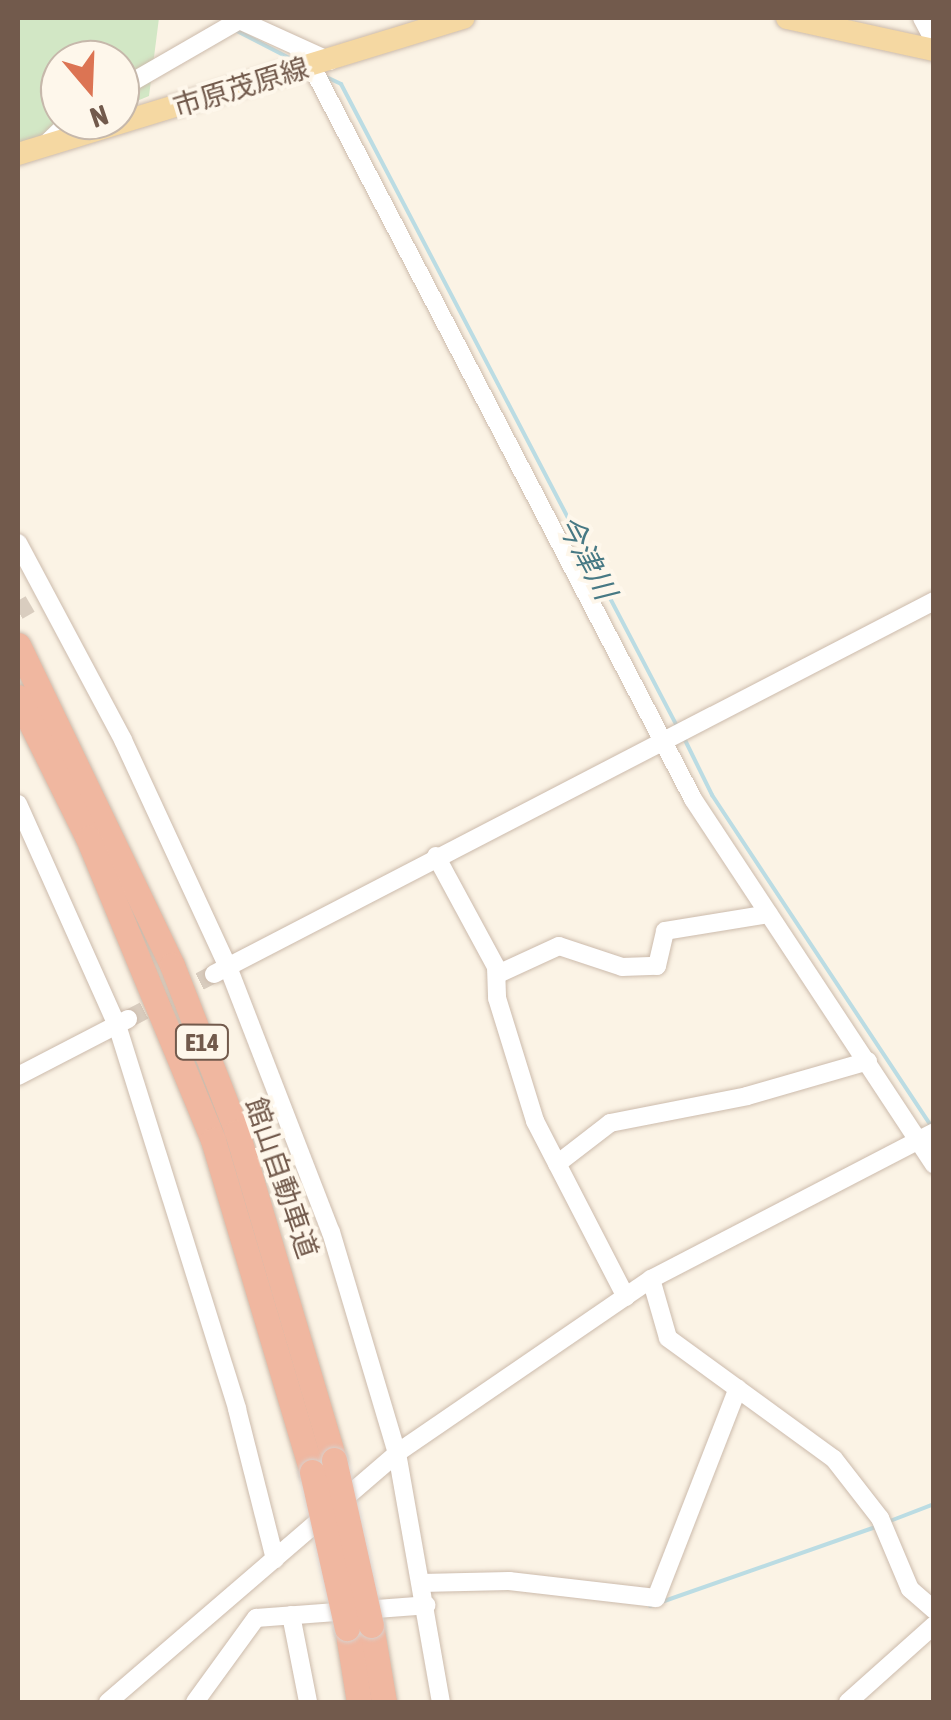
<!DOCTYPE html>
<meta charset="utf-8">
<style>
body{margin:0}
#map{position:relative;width:951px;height:1720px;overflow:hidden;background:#fbf3e5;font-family:"Asap Condensed","Noto Sans JP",sans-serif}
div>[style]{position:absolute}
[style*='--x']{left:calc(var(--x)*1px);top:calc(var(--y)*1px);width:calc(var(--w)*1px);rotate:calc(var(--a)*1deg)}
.green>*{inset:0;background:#d2e7c5}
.stream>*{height:4px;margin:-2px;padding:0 2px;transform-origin:2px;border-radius:2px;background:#bbdce3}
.minor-tunnel>*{height:18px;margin-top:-9px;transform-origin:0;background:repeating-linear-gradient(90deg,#d9cdbf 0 18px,transparent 0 27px)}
.roads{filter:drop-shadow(0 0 2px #ccbbac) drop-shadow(0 0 2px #ccbbac)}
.minor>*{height:18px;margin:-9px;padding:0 9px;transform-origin:9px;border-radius:9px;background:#fff}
.major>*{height:22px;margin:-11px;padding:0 11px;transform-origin:11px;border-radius:11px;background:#f5d8a2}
.highway>*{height:25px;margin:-12.5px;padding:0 12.5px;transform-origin:12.5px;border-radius:12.5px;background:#f0b7a0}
.bridges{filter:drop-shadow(0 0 2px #d8d1cd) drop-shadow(0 0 2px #d8d1cd)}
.highway-bridge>*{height:25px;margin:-12.5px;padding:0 12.5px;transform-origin:12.5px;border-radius:12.5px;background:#f0b7a0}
span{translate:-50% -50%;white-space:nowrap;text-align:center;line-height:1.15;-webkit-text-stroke:8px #fef7eb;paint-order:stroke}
.shield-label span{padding:2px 8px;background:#fef7eb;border:2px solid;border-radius:8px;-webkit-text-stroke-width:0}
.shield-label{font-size:25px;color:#725a4c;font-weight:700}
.street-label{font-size:28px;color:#725a4c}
.water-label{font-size:30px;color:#477984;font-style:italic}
.frame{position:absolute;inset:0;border:20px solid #725a4c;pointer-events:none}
.north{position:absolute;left:40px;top:40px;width:100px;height:100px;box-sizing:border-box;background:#fef7eb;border:2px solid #c6b8ab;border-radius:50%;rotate:161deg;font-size:28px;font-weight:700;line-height:40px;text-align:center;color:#725a4c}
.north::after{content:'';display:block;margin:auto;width:35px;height:45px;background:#dc7453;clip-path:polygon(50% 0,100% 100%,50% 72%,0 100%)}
</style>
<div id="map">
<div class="green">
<i style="clip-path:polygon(18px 18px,159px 18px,149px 96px,120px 108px,120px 60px,60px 60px,60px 120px,88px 120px,18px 148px)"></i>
</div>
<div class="stream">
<i style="--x:235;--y:30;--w:65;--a:27.3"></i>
<i style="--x:324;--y:76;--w:19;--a:25"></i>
<i style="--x:341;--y:84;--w:727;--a:62.38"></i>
<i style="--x:683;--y:736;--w:66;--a:63.8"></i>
<i style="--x:712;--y:795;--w:399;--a:56.5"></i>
<i style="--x:890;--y:1521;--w:47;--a:-21.1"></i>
<i style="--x:650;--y:1606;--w:239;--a:-19.3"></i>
</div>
<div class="minor-tunnel">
<i style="--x:18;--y:611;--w:14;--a:-30"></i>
<i style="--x:128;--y:1019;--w:97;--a:-27.6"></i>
</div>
<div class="roads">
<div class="minor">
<i style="--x:235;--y:18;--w:104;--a:24.4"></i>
<i style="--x:922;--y:18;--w:26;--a:62"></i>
<i style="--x:312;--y:67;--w:825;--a:62.5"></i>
<i style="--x:693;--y:799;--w:438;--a:56.6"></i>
<i style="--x:120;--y:89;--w:134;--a:-30"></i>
<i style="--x:44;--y:146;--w:37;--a:-44"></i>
<i style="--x:18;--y:543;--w:223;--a:61.9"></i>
<i style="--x:123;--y:740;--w:250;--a:65.2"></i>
<i style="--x:228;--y:967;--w:284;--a:68.8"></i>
<i style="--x:331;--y:1232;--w:231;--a:73.4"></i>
<i style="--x:397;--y:1453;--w:253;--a:80"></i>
<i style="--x:18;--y:804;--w:242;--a:65.9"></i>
<i style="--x:117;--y:1025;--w:402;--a:72.6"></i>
<i style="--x:237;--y:1409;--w:155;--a:75.8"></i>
<i style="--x:436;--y:856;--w:126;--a:61.6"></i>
<i style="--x:496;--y:967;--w:31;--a:88"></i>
<i style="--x:497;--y:998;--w:129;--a:72.8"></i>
<i style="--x:535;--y:1121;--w:198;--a:62.7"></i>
<i style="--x:214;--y:974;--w:811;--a:-27.39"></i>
<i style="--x:498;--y:974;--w:67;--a:-24.7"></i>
<i style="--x:559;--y:946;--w:66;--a:18.4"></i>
<i style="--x:622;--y:967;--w:35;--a:-2"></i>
<i style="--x:657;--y:966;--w:36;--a:-77"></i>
<i style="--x:665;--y:931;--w:105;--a:-9.3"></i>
<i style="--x:18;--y:1076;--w:124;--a:-27.4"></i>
<i style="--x:557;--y:1164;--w:67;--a:-37.7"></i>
<i style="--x:610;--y:1123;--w:140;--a:-11.1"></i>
<i style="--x:747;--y:1096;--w:126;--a:-16.1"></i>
<i style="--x:651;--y:1279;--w:61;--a:73.9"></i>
<i style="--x:668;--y:1338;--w:205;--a:36.1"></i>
<i style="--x:834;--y:1459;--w:75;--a:52.1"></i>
<i style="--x:880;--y:1518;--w:77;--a:67.1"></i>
<i style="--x:910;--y:1589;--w:32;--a:41"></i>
<i style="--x:421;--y:1583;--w:88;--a:-1.3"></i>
<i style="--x:509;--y:1581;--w:148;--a:6.6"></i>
<i style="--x:656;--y:1598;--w:225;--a:-68.7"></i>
<i style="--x:291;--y:1615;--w:89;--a:78.9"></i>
<i style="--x:108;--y:1702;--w:381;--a:-40.7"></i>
<i style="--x:397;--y:1453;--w:308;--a:-34.4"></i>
<i style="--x:651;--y:1279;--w:319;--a:-27.4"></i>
<i style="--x:195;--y:1702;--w:104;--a:-54"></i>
<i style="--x:256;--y:1618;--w:171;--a:-4.3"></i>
<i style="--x:848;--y:1702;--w:115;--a:-41.8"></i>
</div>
<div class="major">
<i style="--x:787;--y:18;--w:150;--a:12.3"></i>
<i style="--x:18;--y:154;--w:466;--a:-17"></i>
</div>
<div class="highway">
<i style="--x:18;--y:645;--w:355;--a:64.3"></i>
<i style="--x:172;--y:965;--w:179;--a:68.7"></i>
<i style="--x:237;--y:1132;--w:342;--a:73.5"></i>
<i style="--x:18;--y:697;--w:157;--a:63.6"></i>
<i style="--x:88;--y:838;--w:327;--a:67.5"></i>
<i style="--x:213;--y:1140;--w:346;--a:73.4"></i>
<i style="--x:371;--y:1625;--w:78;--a:80.4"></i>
<i style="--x:347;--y:1628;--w:75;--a:80.8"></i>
</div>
</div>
<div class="bridges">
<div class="highway-bridge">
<i style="--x:334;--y:1460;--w:169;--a:77.4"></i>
<i style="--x:312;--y:1472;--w:160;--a:77.4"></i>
</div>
</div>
<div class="shield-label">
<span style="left:202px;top:1042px">E14</span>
</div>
<div class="street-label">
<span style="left:241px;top:87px;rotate:-17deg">市原茂原線</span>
<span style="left:282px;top:1178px;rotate:71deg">館山自動車道</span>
</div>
<div class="water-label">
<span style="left:587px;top:557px;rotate:62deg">今津川</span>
</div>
<div class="frame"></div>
<div class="north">N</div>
</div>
